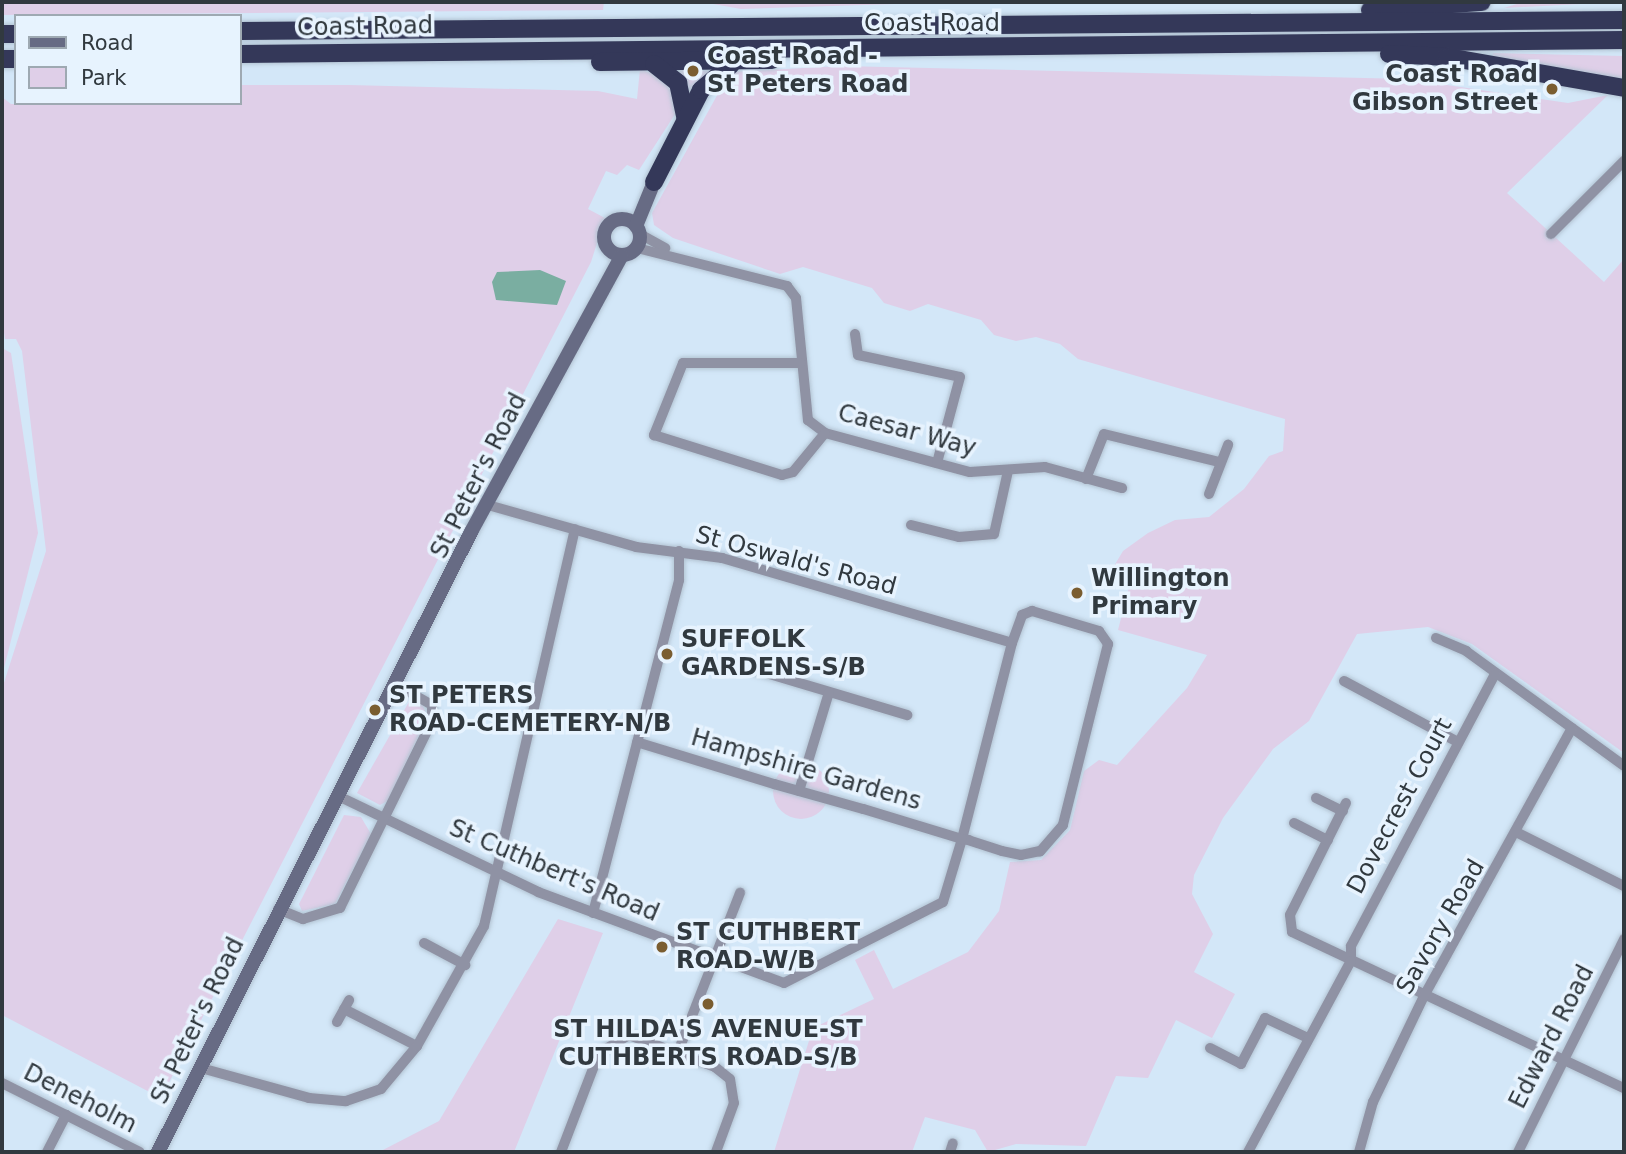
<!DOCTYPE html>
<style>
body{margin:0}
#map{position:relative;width:1626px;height:1154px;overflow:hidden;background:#d3e7f8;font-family:"DejaVu Sans",sans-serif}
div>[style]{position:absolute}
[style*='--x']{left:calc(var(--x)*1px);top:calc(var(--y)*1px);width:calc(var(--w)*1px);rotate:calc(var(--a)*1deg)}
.green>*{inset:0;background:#dfcfe8}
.round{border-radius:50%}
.water>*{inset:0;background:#7aaea1}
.roads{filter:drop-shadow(0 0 2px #b3c4d3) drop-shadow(0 0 2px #b3c4d3)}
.street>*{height:10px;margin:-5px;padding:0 5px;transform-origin:5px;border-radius:5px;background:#8f92a4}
.secondary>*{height:14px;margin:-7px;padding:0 7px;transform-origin:7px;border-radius:7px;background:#676b84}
.secondary>.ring{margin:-7px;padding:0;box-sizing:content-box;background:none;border:14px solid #676b84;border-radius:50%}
.highway>*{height:18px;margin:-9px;padding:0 9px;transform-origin:9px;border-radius:9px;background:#343859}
.dots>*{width:19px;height:19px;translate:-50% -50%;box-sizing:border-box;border:4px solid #e7f3fe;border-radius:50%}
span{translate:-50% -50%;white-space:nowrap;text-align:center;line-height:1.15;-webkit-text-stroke:7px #e7f3fe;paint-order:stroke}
.street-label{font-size:24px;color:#31393f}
.poi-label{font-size:24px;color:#31393f;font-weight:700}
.left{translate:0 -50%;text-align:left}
.right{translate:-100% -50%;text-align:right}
.frame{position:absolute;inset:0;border:4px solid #31393f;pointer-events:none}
.legend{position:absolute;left:14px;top:14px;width:228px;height:91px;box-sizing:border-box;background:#e7f3fe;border:2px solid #9ea9b2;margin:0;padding:9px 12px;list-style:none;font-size:21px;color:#31393f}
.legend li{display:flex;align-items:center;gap:14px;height:35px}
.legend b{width:35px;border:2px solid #9ea9b2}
</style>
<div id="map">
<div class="green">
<i style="clip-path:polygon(2px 2px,604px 2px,603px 10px,2px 15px)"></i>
<i style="clip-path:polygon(702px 2px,957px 2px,741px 9px)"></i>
<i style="clip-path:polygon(1523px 2px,1619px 2px,1504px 8px)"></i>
<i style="clip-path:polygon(1493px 53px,1624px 56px,1624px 82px,1492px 59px)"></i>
<i style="clip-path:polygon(841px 66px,1407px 79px,1568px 103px,1608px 95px,1507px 193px,1604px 282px,1624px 259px,1624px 753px,1472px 644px,1428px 627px,1357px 634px,1309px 721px,1273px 749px,1223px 818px,1194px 875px,1192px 894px,1213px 934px,1194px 972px,1235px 994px,1212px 1038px,1176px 1020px,1148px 1078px,1116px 1076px,1086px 1146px,1016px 1144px,988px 1152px,975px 1130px,925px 1117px,912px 1152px,774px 1152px,813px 1028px,874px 999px,855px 960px,874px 950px,893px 989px,968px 952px,999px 911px,1010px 862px,1041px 860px,1070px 830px,1084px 771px,1099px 760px,1117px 765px,1187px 688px,1207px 655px,1118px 630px,1130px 583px,1108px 576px,1123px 551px,1148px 533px,1175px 520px,1209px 517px,1244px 489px,1269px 456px,1283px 451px,1285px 419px,1078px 359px,1060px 344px,1036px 337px,1016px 341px,994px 335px,981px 320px,928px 304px,910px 311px,884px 303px,872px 288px,803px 267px,780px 274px,673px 238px,654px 225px,652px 213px,730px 72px)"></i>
<i style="clip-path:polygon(640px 69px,670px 80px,679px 108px,639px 170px,627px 165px,617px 175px,606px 171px,588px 209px,605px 218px,591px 262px,161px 1098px,2px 1015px,2px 689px,46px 551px,22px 351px,16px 339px,5px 339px,2px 320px,2px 97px,11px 104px,240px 103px,240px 85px,349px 85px,598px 91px,637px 99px)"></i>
<i style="clip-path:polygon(711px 71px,689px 99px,679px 70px)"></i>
<i style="clip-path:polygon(2px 348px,11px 353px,38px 533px,2px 676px)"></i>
<i style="clip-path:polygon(410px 700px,423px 705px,427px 717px,389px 800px,380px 805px,357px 793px)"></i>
<i class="round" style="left:773px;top:763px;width:56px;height:56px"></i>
<i style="clip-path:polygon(344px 815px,361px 817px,371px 834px,335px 904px,302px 911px,299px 904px)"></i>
<i style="clip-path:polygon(558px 919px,603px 933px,514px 1152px,379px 1152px,439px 1121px)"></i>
</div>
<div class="water">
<i style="clip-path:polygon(540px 270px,566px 281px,557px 305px,496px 300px,492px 282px,497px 272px)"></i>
</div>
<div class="roads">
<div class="street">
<i style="--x:640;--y:234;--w:29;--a:29"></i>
<i style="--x:1551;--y:234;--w:103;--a:-45"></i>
<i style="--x:637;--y:248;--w:155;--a:14.2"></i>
<i style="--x:787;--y:286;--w:15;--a:53"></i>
<i style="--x:796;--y:298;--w:123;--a:84.4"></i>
<i style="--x:808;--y:420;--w:21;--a:37"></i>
<i style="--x:825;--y:433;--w:150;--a:15.1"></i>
<i style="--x:970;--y:472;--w:75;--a:-3.8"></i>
<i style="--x:1045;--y:467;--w:80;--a:15.3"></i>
<i style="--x:855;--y:334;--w:21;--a:82"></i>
<i style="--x:858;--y:355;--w:104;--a:12.2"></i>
<i style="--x:960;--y:377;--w:89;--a:105"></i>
<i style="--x:801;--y:363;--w:118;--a:180"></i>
<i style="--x:683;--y:363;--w:78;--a:111.9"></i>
<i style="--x:654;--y:435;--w:134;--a:17.4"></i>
<i style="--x:782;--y:475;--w:11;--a:-15"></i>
<i style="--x:793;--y:472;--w:50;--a:-50.6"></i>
<i style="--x:1086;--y:479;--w:48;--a:-68.2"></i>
<i style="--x:1104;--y:434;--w:118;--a:13.7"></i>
<i style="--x:1209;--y:494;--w:53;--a:-68.8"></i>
<i style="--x:488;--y:505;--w:154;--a:15.8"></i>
<i style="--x:636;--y:547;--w:87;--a:7.3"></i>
<i style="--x:722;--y:558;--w:302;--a:16.3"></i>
<i style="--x:911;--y:525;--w:49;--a:14"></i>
<i style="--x:959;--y:537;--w:35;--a:-5"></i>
<i style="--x:994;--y:534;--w:65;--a:-77.5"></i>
<i style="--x:1436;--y:638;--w:33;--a:23"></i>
<i style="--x:1466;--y:651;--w:195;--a:36"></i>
<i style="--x:756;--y:670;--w:158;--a:16.6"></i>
<i style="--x:1344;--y:681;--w:127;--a:28.2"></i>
<i style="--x:799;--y:791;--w:103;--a:-73.1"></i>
<i style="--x:338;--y:796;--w:222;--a:25.6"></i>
<i style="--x:538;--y:892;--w:262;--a:20.3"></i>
<i style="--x:784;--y:983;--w:178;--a:-27"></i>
<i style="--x:943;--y:902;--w:66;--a:-73.2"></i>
<i style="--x:962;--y:839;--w:202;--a:-75.7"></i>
<i style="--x:1012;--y:643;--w:30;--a:-70"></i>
<i style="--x:1022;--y:615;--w:11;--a:-22"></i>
<i style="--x:1032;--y:611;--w:70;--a:16.6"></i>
<i style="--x:1099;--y:631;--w:16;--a:55"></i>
<i style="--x:1108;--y:644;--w:187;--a:104"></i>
<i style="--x:1063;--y:825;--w:35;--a:131"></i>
<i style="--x:1040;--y:851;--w:19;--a:168"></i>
<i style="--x:1021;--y:855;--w:19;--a:-168"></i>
<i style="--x:1002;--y:851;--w:35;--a:-162"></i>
<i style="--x:969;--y:840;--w:7;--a:-172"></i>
<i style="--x:962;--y:839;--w:103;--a:-163.1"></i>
<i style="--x:863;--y:809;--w:92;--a:-164.3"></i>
<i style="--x:774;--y:784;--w:143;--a:-163"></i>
<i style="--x:1316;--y:798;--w:30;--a:26"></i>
<i style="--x:1346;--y:803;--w:125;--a:116.6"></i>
<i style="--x:1290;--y:915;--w:17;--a:83"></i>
<i style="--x:1292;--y:932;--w:367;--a:25.2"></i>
<i style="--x:1294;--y:823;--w:38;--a:27"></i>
<i style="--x:1518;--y:833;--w:119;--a:26.6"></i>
<i style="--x:278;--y:909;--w:27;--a:22"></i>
<i style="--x:303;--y:919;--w:39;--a:-17"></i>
<i style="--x:340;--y:908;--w:208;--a:-63.8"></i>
<i style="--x:432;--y:721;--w:16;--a:-90"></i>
<i style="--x:432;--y:705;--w:43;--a:-150.4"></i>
<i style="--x:593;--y:913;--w:344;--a:-75.5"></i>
<i style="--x:679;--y:580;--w:29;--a:-90"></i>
<i style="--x:424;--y:943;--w:47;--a:28.2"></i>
<i style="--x:1351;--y:961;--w:15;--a:-90"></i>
<i style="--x:1351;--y:946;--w:308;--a:-62.1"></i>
<i style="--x:344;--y:1009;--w:82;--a:26.9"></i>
<i style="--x:337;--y:1022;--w:25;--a:-61"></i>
<i style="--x:1210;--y:1048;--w:35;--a:27"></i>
<i style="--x:1241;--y:1064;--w:52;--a:-62.4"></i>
<i style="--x:1265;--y:1018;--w:45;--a:24.9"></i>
<i style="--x:678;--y:1052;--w:171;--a:-68.7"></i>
<i style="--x:201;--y:1068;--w:112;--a:15.5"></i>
<i style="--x:309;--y:1098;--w:37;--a:5"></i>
<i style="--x:346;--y:1101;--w:37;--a:-19"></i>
<i style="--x:381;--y:1089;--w:56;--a:-50.1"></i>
<i style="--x:417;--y:1046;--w:137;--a:-60.8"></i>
<i style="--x:484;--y:926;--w:407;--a:-77.1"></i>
<i style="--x:2;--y:1083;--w:154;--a:26.6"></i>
<i style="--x:47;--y:1152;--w:42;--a:-62.8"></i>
<i style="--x:561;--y:1152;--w:106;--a:-69"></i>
<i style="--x:599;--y:1053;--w:35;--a:-31"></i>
<i style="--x:629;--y:1035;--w:92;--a:20.4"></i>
<i style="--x:715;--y:1067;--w:19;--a:39"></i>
<i style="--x:730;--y:1079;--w:24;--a:81"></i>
<i style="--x:734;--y:1103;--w:52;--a:110.2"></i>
<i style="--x:950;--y:1152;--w:9;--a:-72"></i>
<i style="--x:1248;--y:1152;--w:217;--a:-61.7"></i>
<i style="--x:1359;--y:1152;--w:52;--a:-74.4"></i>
<i style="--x:1373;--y:1102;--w:118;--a:-64.3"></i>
<i style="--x:1424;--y:996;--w:306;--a:-61.1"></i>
<i style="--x:1518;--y:1152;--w:238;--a:-63.5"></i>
</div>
<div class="secondary">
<i class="ring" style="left:604px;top:219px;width:22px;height:22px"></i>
<i style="--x:636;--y:226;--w:48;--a:-67.8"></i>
<i style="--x:158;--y:1152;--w:695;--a:-63.21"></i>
<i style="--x:471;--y:532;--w:315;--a:-61.4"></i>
</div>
<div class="highway">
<i style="--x:1370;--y:10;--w:112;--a:-4.1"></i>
<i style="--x:240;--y:31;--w:1384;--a:-0.46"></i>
<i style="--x:2;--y:34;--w:14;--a:0"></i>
<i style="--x:240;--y:54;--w:1384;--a:-0.58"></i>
<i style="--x:1389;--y:54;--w:58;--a:3"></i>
<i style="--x:1447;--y:57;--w:180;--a:9.9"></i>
<i style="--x:2;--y:59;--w:14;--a:0"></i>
<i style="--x:600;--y:62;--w:172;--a:-0.7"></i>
<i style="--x:654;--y:64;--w:31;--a:38"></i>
<i style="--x:678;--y:83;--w:35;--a:78"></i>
<i style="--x:654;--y:182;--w:103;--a:-62.9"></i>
<i style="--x:701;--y:90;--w:39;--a:-40"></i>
</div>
</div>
<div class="dots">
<i style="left:693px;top:71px;background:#7a5d30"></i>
<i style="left:1552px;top:89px;background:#7a5d30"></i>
<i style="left:1077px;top:593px;background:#7a5d30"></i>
<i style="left:667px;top:654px;background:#7a5d30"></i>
<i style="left:375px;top:710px;background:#7a5d30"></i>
<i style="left:662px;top:947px;background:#7a5d30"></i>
<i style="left:708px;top:1004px;background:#7a5d30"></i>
</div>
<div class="street-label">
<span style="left:932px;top:24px">Coast Road</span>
<span style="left:365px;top:27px;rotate:-1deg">Coast Road</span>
<span style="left:907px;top:431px;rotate:15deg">Caesar Way</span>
<span style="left:479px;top:476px;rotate:-63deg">St Peter's Road</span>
<span style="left:796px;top:561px;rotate:15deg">St Oswald's Road</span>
<span style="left:806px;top:770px;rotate:16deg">Hampshire Gardens</span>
<span style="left:1400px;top:806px;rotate:-62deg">Dovecrest Court</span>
<span style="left:554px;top:871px;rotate:23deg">St Cuthbert's Road</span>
<span style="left:1441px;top:927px;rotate:-60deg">Savory Road</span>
<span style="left:198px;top:1021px;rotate:-64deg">St Peter's Road</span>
<span style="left:1552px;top:1037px;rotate:-63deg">Edward Road</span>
<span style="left:80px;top:1099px;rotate:27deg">Deneholm</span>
</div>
<div class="poi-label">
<span class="left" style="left:707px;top:71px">Coast Road -<br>St Peters Road</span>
<span class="right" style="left:1538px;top:89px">Coast Road<br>Gibson Street</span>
<span class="left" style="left:1091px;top:593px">Willington<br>Primary</span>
<span class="left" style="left:681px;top:654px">SUFFOLK<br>GARDENS-S/B</span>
<span class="left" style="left:389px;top:710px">ST PETERS<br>ROAD-CEMETERY-N/B</span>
<span class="left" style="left:676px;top:947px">ST CUTHBERT<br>ROAD-W/B</span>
<span style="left:708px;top:1044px">ST HILDA'S AVENUE-ST<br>CUTHBERTS ROAD-S/B</span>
</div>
<div class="frame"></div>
<ul class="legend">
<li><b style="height:9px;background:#676b84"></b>Road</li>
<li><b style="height:19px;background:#dfcfe8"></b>Park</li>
</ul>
</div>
